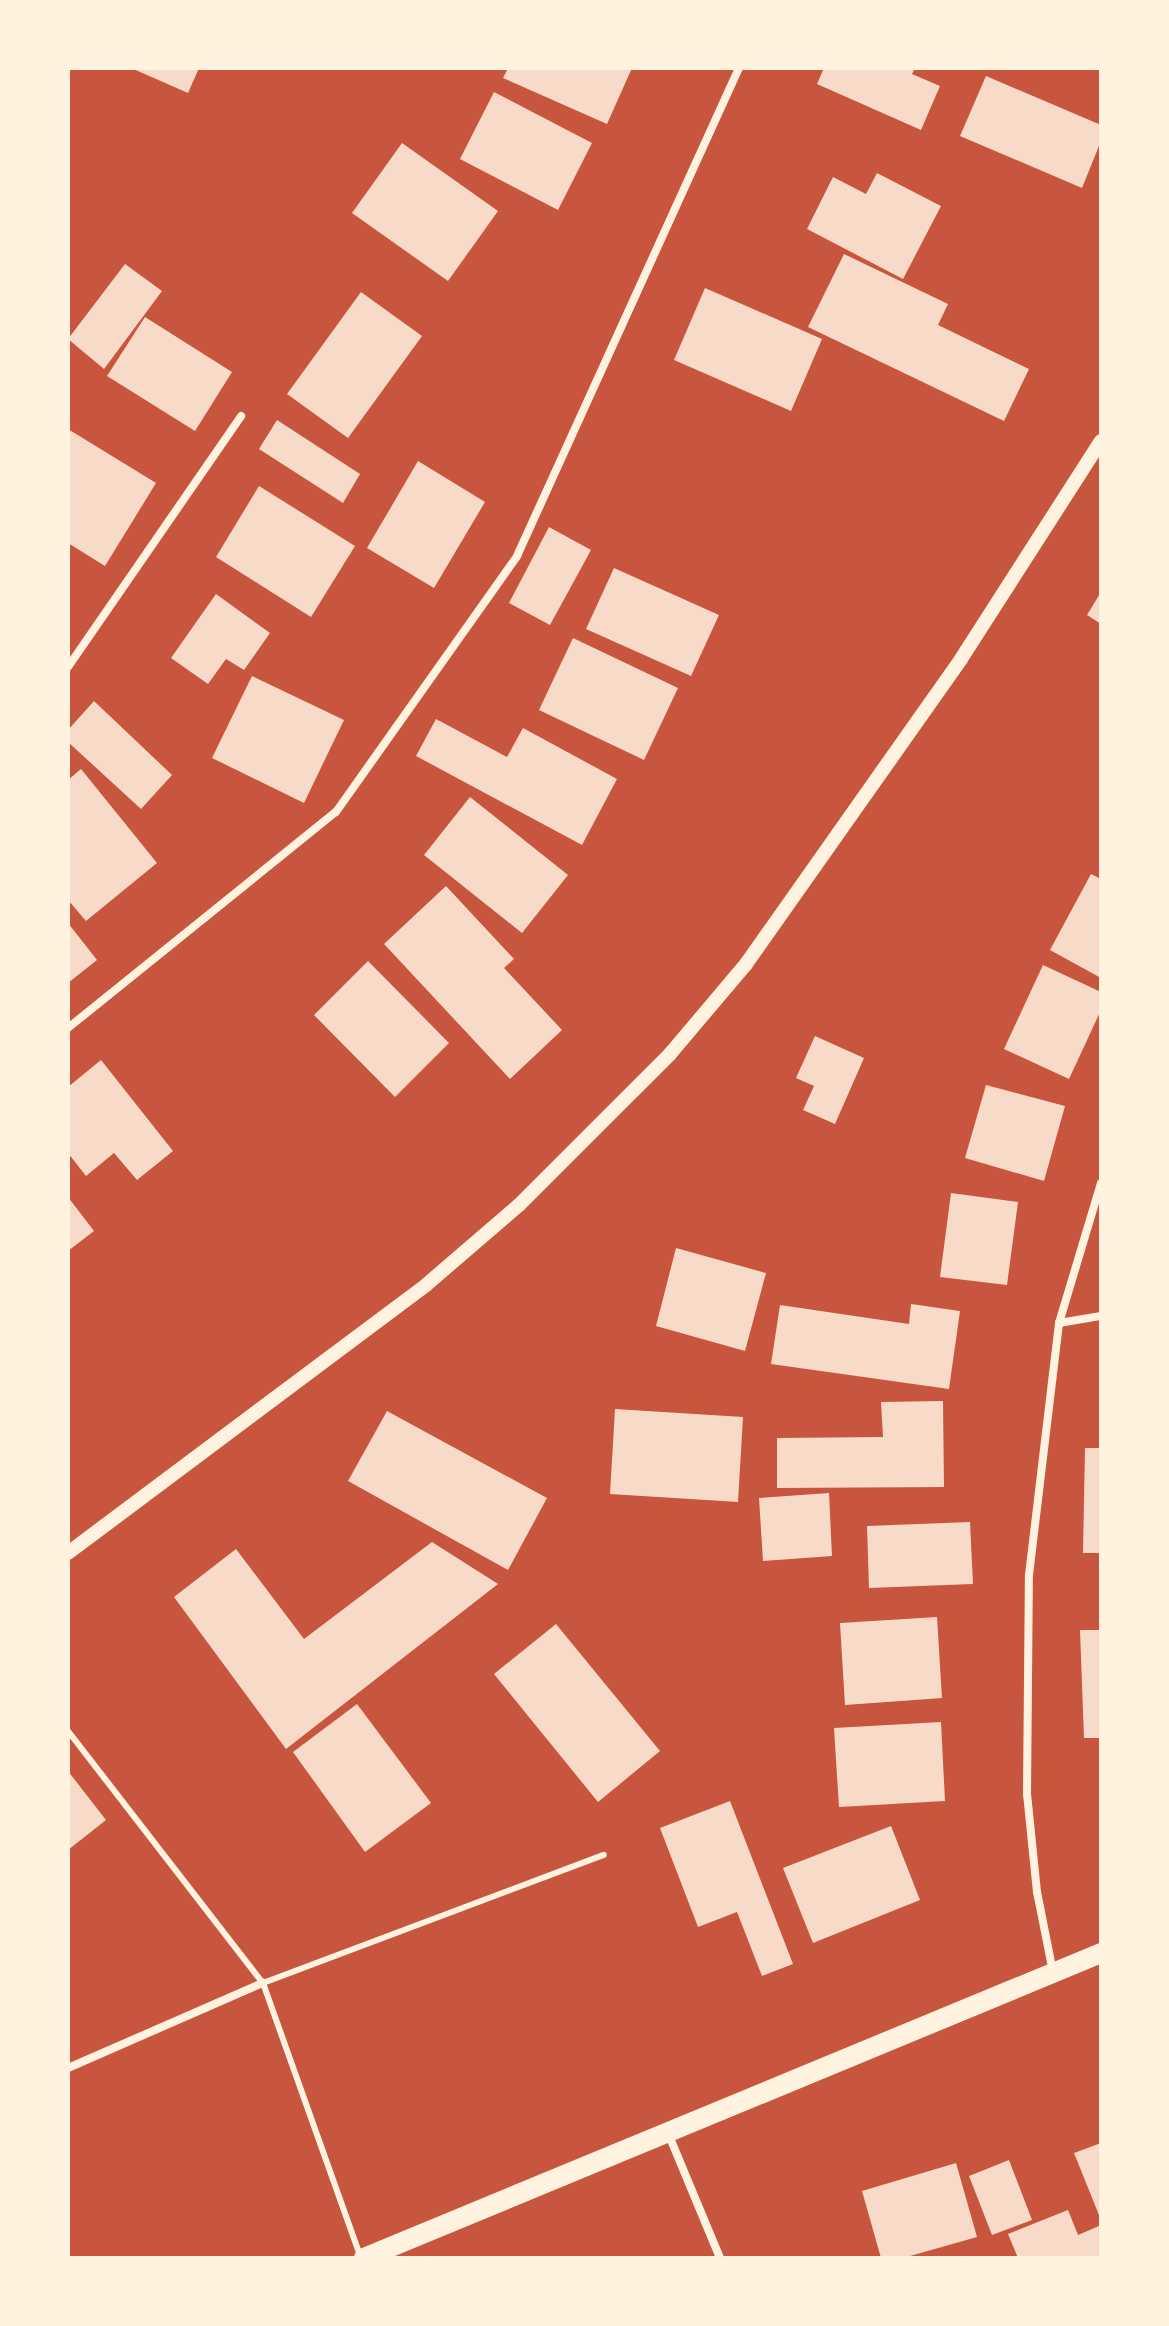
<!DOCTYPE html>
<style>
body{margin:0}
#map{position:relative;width:1169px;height:2326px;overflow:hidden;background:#c8553d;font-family:Mulish,sans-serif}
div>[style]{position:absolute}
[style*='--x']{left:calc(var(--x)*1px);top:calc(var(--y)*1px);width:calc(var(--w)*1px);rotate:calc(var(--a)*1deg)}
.building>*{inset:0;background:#f7dbc8}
.service>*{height:6px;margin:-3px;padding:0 3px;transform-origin:3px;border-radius:3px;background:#fff3e0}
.minor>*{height:8px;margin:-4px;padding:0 4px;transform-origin:4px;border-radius:4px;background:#fff3e0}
.tertiary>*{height:14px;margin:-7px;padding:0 7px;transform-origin:7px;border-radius:7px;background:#fff3e0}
.primary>*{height:20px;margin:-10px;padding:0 10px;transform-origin:10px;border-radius:10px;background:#fff3e0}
span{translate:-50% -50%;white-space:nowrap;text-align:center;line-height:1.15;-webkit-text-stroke:6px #fff3e0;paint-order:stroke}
.frame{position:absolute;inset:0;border:70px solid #fff3e0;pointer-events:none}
</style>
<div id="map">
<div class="building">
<i style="clip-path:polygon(131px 68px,199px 68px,188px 93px)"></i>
<i style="clip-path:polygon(508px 68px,632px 68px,607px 124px,503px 78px)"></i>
<i style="clip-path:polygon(824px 68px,915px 68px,912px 74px,940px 86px,921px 130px,817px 84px)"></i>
<i style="clip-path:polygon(986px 76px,1101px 125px,1101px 141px,1082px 188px,960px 136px)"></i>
<i style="clip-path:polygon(494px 92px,592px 143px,558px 210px,460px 159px)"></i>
<i style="clip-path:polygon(402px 143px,498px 211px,448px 281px,352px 213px)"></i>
<i style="clip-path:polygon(877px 173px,941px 206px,903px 279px,807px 229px,833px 177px,866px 194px)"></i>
<i style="clip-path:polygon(844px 254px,948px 304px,938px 325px,1029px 369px,1004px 421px,808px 327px)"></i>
<i style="clip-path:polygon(125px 264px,162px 291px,104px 369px,68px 339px)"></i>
<i style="clip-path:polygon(705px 288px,822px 339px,791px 411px,674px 360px)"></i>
<i style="clip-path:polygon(361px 292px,422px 336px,348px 438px,287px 394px)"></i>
<i style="clip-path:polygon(145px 317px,232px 372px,195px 431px,107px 376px)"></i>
<i style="clip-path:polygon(277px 420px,360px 474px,343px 503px,259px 449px)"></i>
<i style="clip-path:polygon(68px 429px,156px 483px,105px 566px,68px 543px)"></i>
<i style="clip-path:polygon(418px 461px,485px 502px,434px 588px,367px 548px)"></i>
<i style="clip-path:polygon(259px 486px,355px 546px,311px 617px,216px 557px)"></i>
<i style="clip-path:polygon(549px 527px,591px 550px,550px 625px,509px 603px)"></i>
<i style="clip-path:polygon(614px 568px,719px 615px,691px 676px,586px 629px)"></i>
<i style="clip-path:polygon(1101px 592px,1101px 624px,1087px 615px)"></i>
<i style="clip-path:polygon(216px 594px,270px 633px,244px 670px,226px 659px,208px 684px,171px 658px)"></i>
<i style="clip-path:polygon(573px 638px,678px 688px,644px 760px,539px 710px)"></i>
<i style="clip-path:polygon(252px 676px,344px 720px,304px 803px,212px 758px)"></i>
<i style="clip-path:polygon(94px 701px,172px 775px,141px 809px,68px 742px,68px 730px)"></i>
<i style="clip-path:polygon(436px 719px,507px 757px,523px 728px,617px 779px,582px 845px,416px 756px)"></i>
<i style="clip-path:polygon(81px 769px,157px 863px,86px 921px,68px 900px,68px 780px)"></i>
<i style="clip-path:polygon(470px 797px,568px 875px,522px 933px,424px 855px)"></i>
<i style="clip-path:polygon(1091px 874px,1101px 879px,1101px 978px,1050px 950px)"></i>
<i style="clip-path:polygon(446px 886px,514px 959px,504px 968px,562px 1030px,510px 1079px,384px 944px)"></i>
<i style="clip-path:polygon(68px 923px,97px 960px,68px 983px)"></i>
<i style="clip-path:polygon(368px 961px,449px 1043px,395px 1097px,314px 1015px)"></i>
<i style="clip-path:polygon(1043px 965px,1101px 992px,1101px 1010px,1069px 1079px,1004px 1049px)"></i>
<i style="clip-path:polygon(815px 1036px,864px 1058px,835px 1124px,803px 1110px,814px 1086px,796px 1078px)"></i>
<i style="clip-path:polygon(101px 1060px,173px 1151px,137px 1180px,114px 1153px,86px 1176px,68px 1153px,68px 1087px)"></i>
<i style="clip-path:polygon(986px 1085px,1065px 1106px,1044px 1181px,965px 1158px)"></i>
<i style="clip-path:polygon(951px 1193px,1018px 1202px,1007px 1285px,940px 1277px)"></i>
<i style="clip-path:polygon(68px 1197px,94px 1231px,68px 1251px)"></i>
<i style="clip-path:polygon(676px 1248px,766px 1273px,745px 1351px,656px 1326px)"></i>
<i style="clip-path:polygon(911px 1304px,960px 1311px,949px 1389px,771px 1364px,780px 1305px,909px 1324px)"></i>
<i style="clip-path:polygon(943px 1401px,944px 1487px,777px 1488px,777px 1438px,883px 1437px,881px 1402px)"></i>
<i style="clip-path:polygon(615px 1409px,743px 1417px,738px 1502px,610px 1494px)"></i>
<i style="clip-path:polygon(387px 1411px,547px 1498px,508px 1570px,348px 1481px)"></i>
<i style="clip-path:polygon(1085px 1448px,1101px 1448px,1101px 1553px,1083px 1553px)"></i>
<i style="clip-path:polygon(829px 1493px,832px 1556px,763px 1561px,759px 1498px)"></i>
<i style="clip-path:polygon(970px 1522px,973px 1584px,869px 1588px,867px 1526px)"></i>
<i style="clip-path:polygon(432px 1542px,498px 1584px,286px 1749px,174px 1597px,236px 1549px,304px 1639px)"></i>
<i style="clip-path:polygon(937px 1617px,942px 1698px,845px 1705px,840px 1623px)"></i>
<i style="clip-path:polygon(556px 1624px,660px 1751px,598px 1802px,494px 1674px)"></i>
<i style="clip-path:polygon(1080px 1630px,1101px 1630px,1101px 1738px,1084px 1738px)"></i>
<i style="clip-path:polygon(357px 1704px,431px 1803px,365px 1852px,293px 1752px)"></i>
<i style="clip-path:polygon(941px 1722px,945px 1801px,839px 1807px,834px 1728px)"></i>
<i style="clip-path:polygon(68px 1771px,106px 1820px,68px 1850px)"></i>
<i style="clip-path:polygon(730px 1801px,793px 1964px,762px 1976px,737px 1912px,698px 1927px,660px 1828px)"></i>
<i style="clip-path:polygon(891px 1826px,920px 1900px,813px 1943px,783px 1868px)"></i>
<i style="clip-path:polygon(1101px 2143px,1101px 2220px,1074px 2153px)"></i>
<i style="clip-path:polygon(1009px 2160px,1032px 2220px,992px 2235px,969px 2176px)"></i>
<i style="clip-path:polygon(956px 2163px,977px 2237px,903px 2258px,881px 2258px,862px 2191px)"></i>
<i style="clip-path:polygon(1068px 2210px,1078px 2235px,1099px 2226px,1101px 2258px,1018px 2258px,1008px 2234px)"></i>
</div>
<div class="service">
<i style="--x:68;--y:1731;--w:319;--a:52.3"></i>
<i style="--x:263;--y:1983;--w:289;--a:70.4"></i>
<i style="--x:263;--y:1983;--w:364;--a:-20.6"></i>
</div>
<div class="minor">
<i style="--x:68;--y:667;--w:305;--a:-55.4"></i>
<i style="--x:68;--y:1028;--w:344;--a:-38.9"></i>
<i style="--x:336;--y:812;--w:314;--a:-54.7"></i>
<i style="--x:517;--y:556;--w:536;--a:-65.54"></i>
<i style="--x:1059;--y:1323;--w:43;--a:-9.5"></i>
<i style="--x:1053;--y:1972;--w:82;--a:-101.3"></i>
<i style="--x:1037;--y:1892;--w:99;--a:-95.8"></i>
<i style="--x:1027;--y:1794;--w:219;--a:-89.5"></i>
<i style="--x:1029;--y:1575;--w:254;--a:-83.2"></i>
<i style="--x:1059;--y:1323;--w:146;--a:-73.3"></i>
<i style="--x:68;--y:2068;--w:213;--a:-23.6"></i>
<i style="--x:668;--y:2133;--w:135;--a:67.4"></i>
</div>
<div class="tertiary">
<i style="--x:68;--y:1553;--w:447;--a:-36.8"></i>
<i style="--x:426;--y:1285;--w:123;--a:-40.7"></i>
<i style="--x:519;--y:1205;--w:214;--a:-45"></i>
<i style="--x:670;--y:1054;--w:118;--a:-49.8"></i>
<i style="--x:746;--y:964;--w:373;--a:-54.8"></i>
<i style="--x:961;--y:659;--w:259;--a:-57.3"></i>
</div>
<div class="primary">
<i style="--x:364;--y:2258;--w:798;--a:-22.48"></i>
</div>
<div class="frame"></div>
</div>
